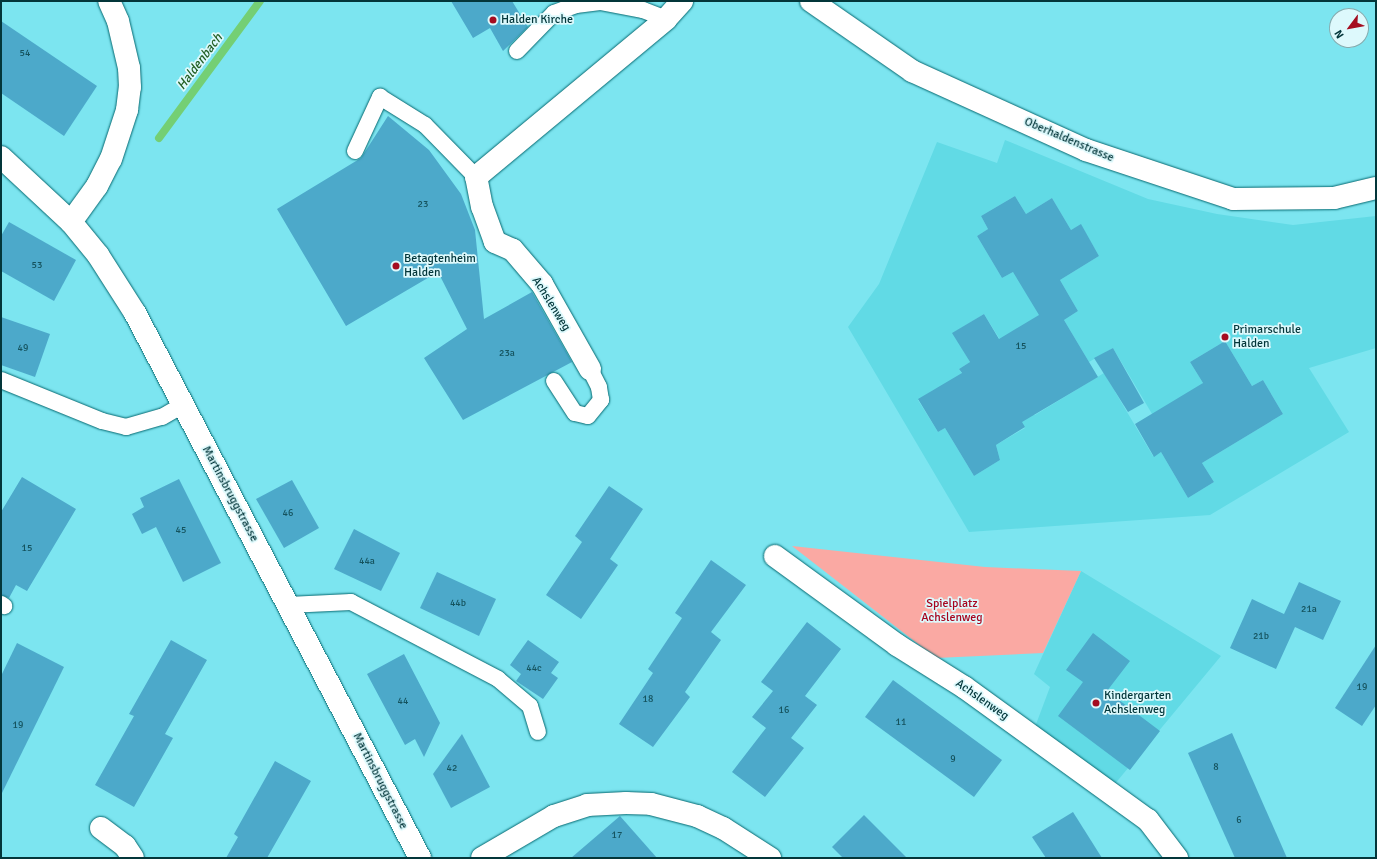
<!DOCTYPE html>
<style>
body{margin:0}
#map{position:relative;width:1377px;height:859px;overflow:hidden;background:#7ce5f0;font-family:Signika,sans-serif}
div>[style]{position:absolute}
[style*='--x']{left:calc(var(--x)*1px);top:calc(var(--y)*1px);width:calc(var(--w)*1px);rotate:calc(var(--a)*1deg)}
.built>*{inset:0;background:#61dae5}
.green>*{inset:0;background:#faa9a3}
.stream>*{height:8px;margin:-4px;padding:0 4px;transform-origin:4px;border-radius:4px;background:#74cf74}
.building>*{inset:0;background:#4ca9ca}
.roads{filter:drop-shadow(0 0 1px #066870) drop-shadow(0 0 1px #066870)}
.lane>*{height:16px;margin:-8px;padding:0 8px;transform-origin:8px;border-radius:8px;background:#fff}
.street>*{height:22px;margin:-11px;padding:0 11px;transform-origin:11px;border-radius:11px;background:#fff}
.dots>*{width:11px;height:11px;translate:-50% -50%;box-sizing:border-box;border:2px solid #ddf9fc;border-radius:50%}
span{translate:-50% -50%;white-space:nowrap;text-align:center;line-height:1.15;-webkit-text-stroke:3.5px #ddf9fc;paint-order:stroke}
.number-label{font-size:10px;color:#15535e}
.number-label span{-webkit-text-stroke-width:0}
.poi-label{font-size:12px;color:#03363a}
.left{translate:0 -50%;text-align:left}
.street-label{font-size:12px;color:#03363a}
.park-label{font-size:12px;color:#a7041e}
.water-label{font-size:13px;color:#236025;font-style:italic}
.frame{position:absolute;inset:0;border:2px solid #03363a;pointer-events:none}
.north{position:absolute;left:1329px;top:8px;width:40px;height:40px;box-sizing:border-box;background:#ddf9fc;border:1px solid #86abae;border-radius:50%;rotate:238deg;font-size:11px;font-weight:700;line-height:16px;text-align:center;color:#03363a}
.north::after{content:'';display:block;margin:auto;width:14px;height:18px;background:#a50d20;clip-path:polygon(50% 0,100% 100%,50% 72%,0 100%)}
</style>
<div id="map">
<div class="built">
<i style="clip-path:polygon(evenodd,1005px 140px,1148px 199px,1217px 214px,1293px 225px,1376px 216px,1376px 348px,1309px 368px,1349px 432px,1210px 515px,969px 532px,848px 327px,879px 284px,937px 142px,997px 163px,1005px 140px,1015px 196px,1026px 214px,1052px 198px,1071px 230px,1081px 225px,1099px 256px,1060px 280px,1078px 311px,1064px 320px,1089px 362px,1113px 348px,1158px 424px,1203px 383px,1190px 362px,1225px 341px,1252px 386px,1263px 380px,1283px 414px,1202px 463px,1214px 482px,1188px 498px,1161px 452px,1153px 456px,1104px 373px,1035px 415px,1014px 410px,1025px 428px,996px 445px,1000px 460px,974px 476px,945px 428px,938px 432px,918px 400px,935px 389px,967px 382px,959px 369px,970px 362px,953px 333px,984px 314px,1004px 346px,1055px 306px,1013px 272px,1002px 278px,977px 236px,988px 229px,981px 216px,1015px 196px)"></i>
<i style="clip-path:polygon(1081px 571px,1221px 656px,1109px 791px,1032px 735px,1050px 687px,1034px 674px)"></i>
</div>
<div class="green">
<i style="clip-path:polygon(792px 546px,985px 567px,1081px 571px,1043px 653px,936px 658px)"></i>
</div>
<div class="stream">
<i style="--x:159;--y:138;--w:170;--a:-53.6"></i>
</div>
<div class="building">
<i style="clip-path:polygon(451px 1px,512px 1px,528px 27px,503px 51px,490px 28px,473px 38px)"></i>
<i style="clip-path:polygon(1px 21px,97px 86px,64px 136px,1px 93px)"></i>
<i style="clip-path:polygon(388px 116px,429px 150px,461px 194px,475px 230px,484px 319px,532px 292px,572px 362px,463px 420px,424px 358px,467px 329px,438px 272px,346px 326px,277px 209px,361px 158px)"></i>
<i style="clip-path:polygon(1015px 196px,1026px 214px,1052px 198px,1071px 230px,1081px 224px,1099px 256px,1060px 280px,1078px 311px,1064px 320px,1098px 377px,1022px 422px,1025px 427px,996px 445px,1000px 460px,974px 476px,945px 428px,938px 432px,918px 399px,962px 373px,959px 369px,970px 362px,952px 333px,984px 314px,999px 339px,1039px 315px,1013px 272px,1002px 278px,977px 236px,988px 229px,981px 216px)"></i>
<i style="clip-path:polygon(9px 222px,76px 260px,54px 301px,1px 271px,1px 236px)"></i>
<i style="clip-path:polygon(1px 317px,50px 334px,35px 377px,1px 365px)"></i>
<i style="clip-path:polygon(1225px 341px,1252px 386px,1263px 380px,1283px 414px,1202px 463px,1214px 482px,1188px 498px,1161px 452px,1154px 457px,1135px 424px,1203px 383px,1190px 362px)"></i>
<i style="clip-path:polygon(1113px 348px,1144px 403px,1128px 412px,1094px 358px)"></i>
<i style="clip-path:polygon(22px 477px,76px 509px,27px 591px,16px 585px,9px 598px,1px 595px,1px 512px)"></i>
<i style="clip-path:polygon(179px 479px,221px 563px,183px 582px,156px 527px,142px 534px,132px 514px,144px 507px,140px 498px)"></i>
<i style="clip-path:polygon(292px 480px,319px 528px,284px 548px,256px 499px)"></i>
<i style="clip-path:polygon(609px 486px,643px 509px,610px 559px,618px 565px,581px 619px,546px 595px,582px 542px,575px 536px)"></i>
<i style="clip-path:polygon(354px 529px,400px 553px,381px 591px,334px 569px)"></i>
<i style="clip-path:polygon(711px 560px,746px 585px,711px 632px,721px 640px,685px 692px,690px 697px,653px 747px,619px 724px,653px 673px,648px 669px,682px 618px,675px 613px)"></i>
<i style="clip-path:polygon(437px 572px,496px 599px,479px 636px,420px 608px)"></i>
<i style="clip-path:polygon(1299px 582px,1341px 601px,1323px 640px,1295px 627px,1276px 669px,1230px 648px,1252px 599px,1284px 614px)"></i>
<i style="clip-path:polygon(807px 622px,841px 649px,805px 696px,817px 705px,791px 738px,804px 748px,765px 797px,732px 772px,766px 728px,752px 717px,773px 691px,761px 682px)"></i>
<i style="clip-path:polygon(1093px 633px,1130px 661px,1107px 691px,1160px 731px,1130px 770px,1058px 716px,1083px 682px,1066px 670px)"></i>
<i style="clip-path:polygon(171px 640px,207px 660px,165px 734px,173px 738px,134px 807px,95px 785px,134px 716px,129px 714px)"></i>
<i style="clip-path:polygon(528px 640px,559px 662px,551px 673px,558px 678px,543px 699px,516px 681px,521px 674px,510px 665px)"></i>
<i style="clip-path:polygon(17px 643px,64px 667px,1px 795px,1px 676px)"></i>
<i style="clip-path:polygon(1376px 645px,1376px 705px,1362px 726px,1335px 708px)"></i>
<i style="clip-path:polygon(404px 654px,440px 723px,424px 757px,415px 739px,405px 745px,367px 674px)"></i>
<i style="clip-path:polygon(893px 680px,1002px 760px,974px 797px,865px 717px)"></i>
<i style="clip-path:polygon(1232px 733px,1287px 858px,1235px 858px,1188px 753px)"></i>
<i style="clip-path:polygon(462px 734px,490px 787px,451px 808px,433px 774px)"></i>
<i style="clip-path:polygon(275px 761px,311px 781px,267px 858px,226px 858px,238px 837px,234px 834px)"></i>
<i style="clip-path:polygon(1073px 812px,1102px 858px,1046px 858px,1032px 837px)"></i>
<i style="clip-path:polygon(864px 815px,907px 858px,843px 858px,832px 847px)"></i>
<i style="clip-path:polygon(620px 816px,657px 858px,571px 858px)"></i>
</div>
<div class="roads">
<div class="lane">
<i style="--x:517;--y:51;--w:53;--a:-45.8"></i>
<i style="--x:554;--y:13;--w:23;--a:-20"></i>
<i style="--x:576;--y:5;--w:24;--a:-7"></i>
<i style="--x:600;--y:2;--w:44;--a:10.5"></i>
<i style="--x:643;--y:10;--w:25;--a:21"></i>
<i style="--x:355;--y:151;--w:60;--a:-65.2"></i>
<i style="--x:380;--y:97;--w:53;--a:31.9"></i>
<i style="--x:425;--y:125;--w:73;--a:45.6"></i>
<i style="--x:1;--y:380;--w:109;--a:22.1"></i>
<i style="--x:102;--y:421;--w:25;--a:14"></i>
<i style="--x:126;--y:427;--w:37;--a:-16"></i>
<i style="--x:162;--y:417;--w:24;--a:-30"></i>
<i style="--x:554;--y:381;--w:38;--a:57"></i>
<i style="--x:575;--y:413;--w:13;--a:13"></i>
<i style="--x:588;--y:416;--w:21;--a:-51"></i>
<i style="--x:601;--y:400;--w:13;--a:-99"></i>
<i style="--x:599;--y:387;--w:20;--a:-117"></i>
<i style="--x:1;--y:604;--w:4;--a:34"></i>
<i style="--x:288;--y:605;--w:63;--a:-2.7"></i>
<i style="--x:351;--y:602;--w:166;--a:27.6"></i>
<i style="--x:498;--y:679;--w:42;--a:40.2"></i>
<i style="--x:530;--y:706;--w:27;--a:73"></i>
</div>
<div class="street">
<i style="--x:811;--y:1;--w:123;--a:34.7"></i>
<i style="--x:912;--y:71;--w:191;--a:24.4"></i>
<i style="--x:1086;--y:150;--w:155;--a:18.4"></i>
<i style="--x:1233;--y:199;--w:101;--a:-0.6"></i>
<i style="--x:1334;--y:198;--w:43;--a:-13.4"></i>
<i style="--x:1;--y:157;--w:96;--a:42.9"></i>
<i style="--x:71;--y:222;--w:43;--a:50.7"></i>
<i style="--x:98;--y:255;--w:69;--a:57.5"></i>
<i style="--x:135;--y:313;--w:615;--a:62.39"></i>
<i style="--x:71;--y:222;--w:44;--a:-54.2"></i>
<i style="--x:97;--y:186;--w:30;--a:-63"></i>
<i style="--x:111;--y:159;--w:52;--a:-71.9"></i>
<i style="--x:127;--y:110;--w:23;--a:-83"></i>
<i style="--x:130;--y:87;--w:19;--a:-93"></i>
<i style="--x:129;--y:68;--w:48;--a:-103.2"></i>
<i style="--x:118;--y:21;--w:22;--a:-114"></i>
<i style="--x:590;--y:369;--w:98;--a:-119.5"></i>
<i style="--x:542;--y:284;--w:45;--a:-130.5"></i>
<i style="--x:513;--y:250;--w:20;--a:-156"></i>
<i style="--x:495;--y:242;--w:37;--a:-110"></i>
<i style="--x:482;--y:207;--w:31;--a:-101"></i>
<i style="--x:476;--y:177;--w:247;--a:-39.7"></i>
<i style="--x:666;--y:19;--w:24;--a:-48"></i>
<i style="--x:775;--y:556;--w:151;--a:36.1"></i>
<i style="--x:897;--y:645;--w:79;--a:32.1"></i>
<i style="--x:964;--y:687;--w:227;--a:35.9"></i>
<i style="--x:1148;--y:820;--w:48;--a:52.7"></i>
<i style="--x:101;--y:828;--w:30;--a:37"></i>
<i style="--x:125;--y:846;--w:14;--a:56"></i>
<i style="--x:482;--y:858;--w:83;--a:-30.3"></i>
<i style="--x:554;--y:816;--w:35;--a:-18"></i>
<i style="--x:587;--y:805;--w:39;--a:-3"></i>
<i style="--x:626;--y:803;--w:25;--a:2"></i>
<i style="--x:651;--y:804;--w:48;--a:14.6"></i>
<i style="--x:697;--y:816;--w:29;--a:25"></i>
<i style="--x:723;--y:828;--w:56;--a:32.6"></i>
</div>
</div>
<div class="dots">
<i style="left:493px;top:20px;background:#a50d20"></i>
<i style="left:396px;top:266px;background:#a50d20"></i>
<i style="left:1225px;top:337px;background:#a50d20"></i>
<i style="left:1096px;top:703px;background:#a50d20"></i>
</div>
<div class="number-label">
<span style="left:25px;top:54px">54</span>
<span style="left:423px;top:205px">23</span>
<span style="left:37px;top:266px">53</span>
<span style="left:1021px;top:347px">15</span>
<span style="left:23px;top:349px">49</span>
<span style="left:507px;top:354px">23a</span>
<span style="left:288px;top:514px">46</span>
<span style="left:181px;top:531px">45</span>
<span style="left:27px;top:549px">15</span>
<span style="left:367px;top:562px">44a</span>
<span style="left:458px;top:604px">44b</span>
<span style="left:1309px;top:610px">21a</span>
<span style="left:1261px;top:637px">21b</span>
<span style="left:534px;top:669px">44c</span>
<span style="left:1362px;top:688px">19</span>
<span style="left:648px;top:700px">18</span>
<span style="left:403px;top:702px">44</span>
<span style="left:784px;top:711px">16</span>
<span style="left:901px;top:723px">11</span>
<span style="left:18px;top:726px">19</span>
<span style="left:953px;top:760px">9</span>
<span style="left:1216px;top:768px">8</span>
<span style="left:452px;top:769px">42</span>
<span style="left:1239px;top:821px">6</span>
<span style="left:617px;top:836px">17</span>
</div>
<div class="poi-label">
<span class="left" style="left:501px;top:20px">Halden Kirche</span>
<span class="left" style="left:404px;top:266px">Betagtenheim<br>Halden</span>
<span class="left" style="left:1233px;top:337px">Primarschule<br>Halden</span>
<span class="left" style="left:1104px;top:703px">Kindergarten<br>Achslenweg</span>
</div>
<div class="street-label">
<span style="left:1069px;top:140px;rotate:23deg">Oberhaldenstrasse</span>
<span style="left:551px;top:304px;rotate:58deg">Achslenweg</span>
<span style="left:230px;top:494px;rotate:62deg">Martinsbruggstrasse</span>
<span style="left:982px;top:700px;rotate:35deg">Achslenweg</span>
<span style="left:380px;top:781px;rotate:63deg">Martinsbruggstrasse</span>
</div>
<div class="park-label">
<span style="left:952px;top:611px">Spielplatz<br>Achslenweg</span>
</div>
<div class="water-label">
<span style="left:200px;top:62px;rotate:-53deg">Haldenbach</span>
</div>
<div class="frame"></div>
<div class="north">N</div>
</div>
